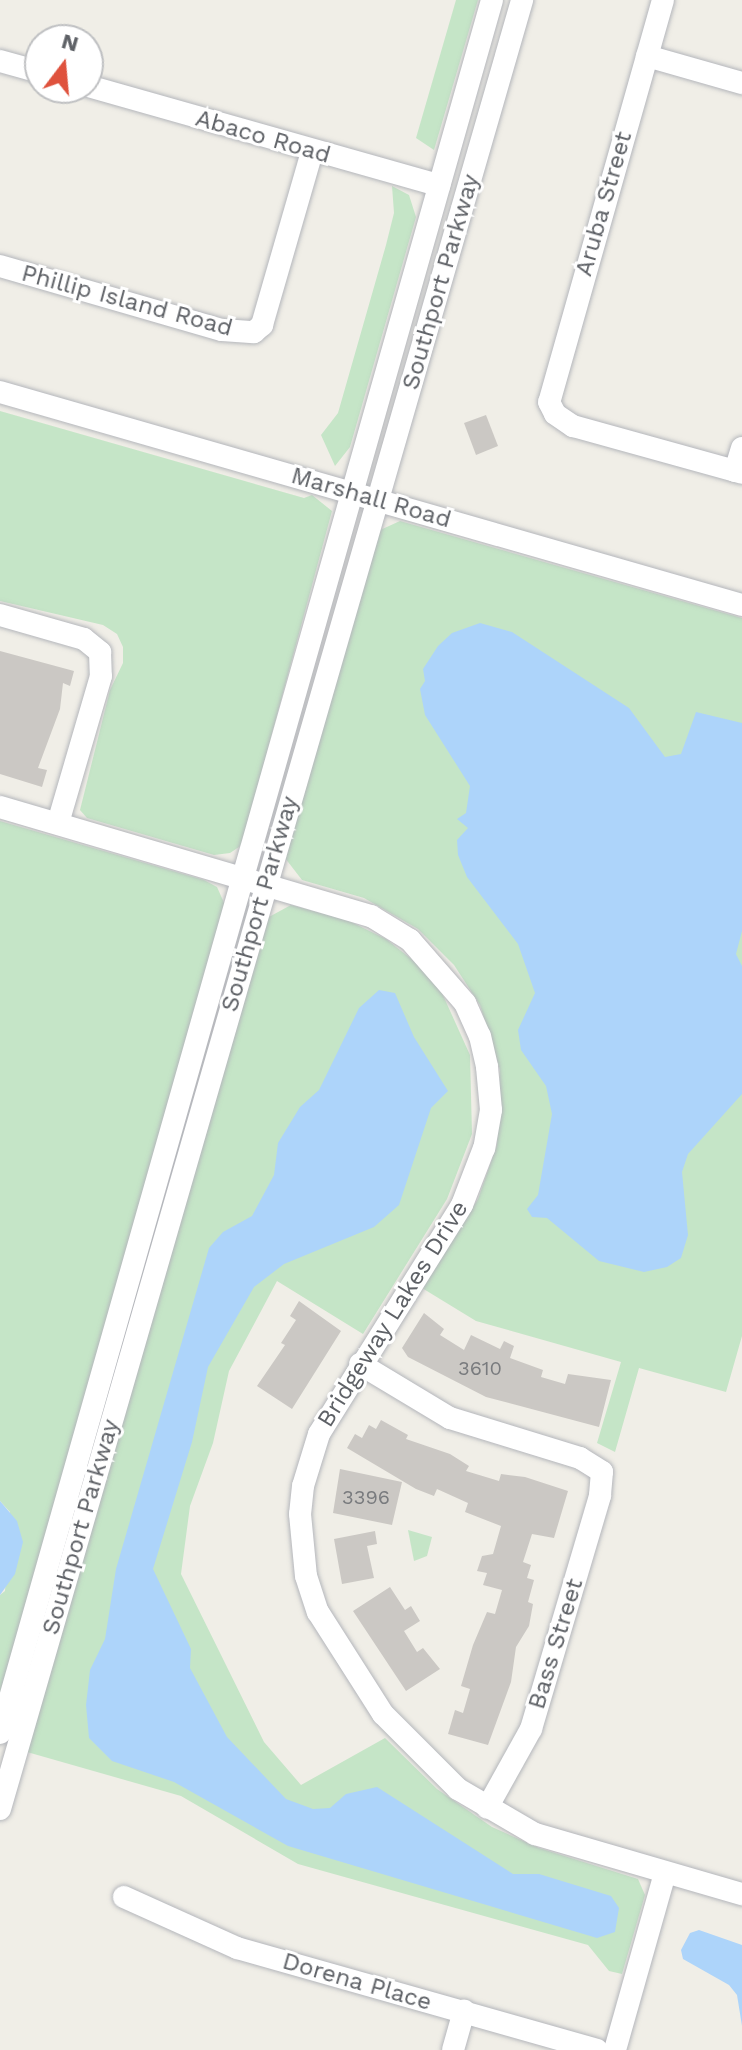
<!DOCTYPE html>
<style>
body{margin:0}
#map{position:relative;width:742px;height:2050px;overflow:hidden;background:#f0eee7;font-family:"Work Sans",sans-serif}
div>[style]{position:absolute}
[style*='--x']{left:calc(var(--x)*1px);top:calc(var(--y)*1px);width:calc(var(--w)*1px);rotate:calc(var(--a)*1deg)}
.green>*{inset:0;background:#c5e5c7}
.water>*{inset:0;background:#add4fa}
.building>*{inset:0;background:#cbc8c4}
.roads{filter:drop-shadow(0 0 2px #b4b6bb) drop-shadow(0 0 2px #b4b6bb)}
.minor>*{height:22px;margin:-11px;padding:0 11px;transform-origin:11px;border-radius:11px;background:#fff}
span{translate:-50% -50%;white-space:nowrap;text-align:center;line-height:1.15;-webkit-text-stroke:6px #fff;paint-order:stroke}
.number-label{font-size:20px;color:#797b7e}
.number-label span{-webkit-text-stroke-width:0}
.street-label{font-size:24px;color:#5e6166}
.north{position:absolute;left:24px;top:24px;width:80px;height:80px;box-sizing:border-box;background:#fff;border:2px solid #bfc0c2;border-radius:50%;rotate:16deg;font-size:22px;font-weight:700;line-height:32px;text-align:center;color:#5e6166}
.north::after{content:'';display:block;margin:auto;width:28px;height:36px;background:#df523d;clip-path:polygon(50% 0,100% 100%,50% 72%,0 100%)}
</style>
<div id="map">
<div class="green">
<i style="clip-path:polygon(456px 0,478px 0,434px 150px,416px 138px)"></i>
<i style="clip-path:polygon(392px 186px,409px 195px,416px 217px,350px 447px,335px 466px,321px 435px,338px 413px,386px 245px,394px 213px)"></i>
<i style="clip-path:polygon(0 411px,304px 498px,312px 495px,332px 511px,242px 845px,230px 853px,214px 855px,87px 818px,80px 810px,110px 690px,123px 663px,123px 647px,117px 634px,103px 625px,0 601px)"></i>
<i style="clip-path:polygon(400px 521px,742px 618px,742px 1336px,726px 1392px,639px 1368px,615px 1452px,597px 1443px,621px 1362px,476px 1321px,422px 1288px,478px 1199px,497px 1145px,500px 1070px,480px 1005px,454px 965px,418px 929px,364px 898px,302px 880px,285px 858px,378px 531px)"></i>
<i style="clip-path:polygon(0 821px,204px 880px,217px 887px,225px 905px,0 1697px,0 1595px,5px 1591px,10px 1512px,0 1501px)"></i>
<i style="clip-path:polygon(291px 905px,347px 920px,386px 939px,419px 965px,442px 993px,470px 1055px,472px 1134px,447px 1199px,363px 1334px,277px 1281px,229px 1371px,213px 1443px,190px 1506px,181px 1574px,264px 1742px,301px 1785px,385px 1738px,437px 1789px,492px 1827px,539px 1848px,638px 1879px,645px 1895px,622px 1974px,609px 1971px,588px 1945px,298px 1864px,181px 1796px,27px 1752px,267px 918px)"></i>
<i style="clip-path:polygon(408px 1530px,432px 1537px,427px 1556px,414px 1561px)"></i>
</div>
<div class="water">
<i style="clip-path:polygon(480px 623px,512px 632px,629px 708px,665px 757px,681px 754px,696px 712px,742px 723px,742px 931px,736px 954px,742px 966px,742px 1094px,688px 1154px,682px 1172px,688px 1235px,681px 1258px,667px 1267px,644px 1272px,599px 1261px,547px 1218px,532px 1217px,527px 1209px,538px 1195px,552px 1114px,546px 1086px,521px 1050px,518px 1030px,535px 993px,518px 944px,467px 877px,458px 855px,457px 840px,468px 828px,457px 819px,466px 813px,470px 786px,425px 715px,420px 689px,425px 681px,423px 669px,438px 646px,452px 633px)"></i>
<i style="clip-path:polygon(379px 990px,395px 993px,414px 1037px,448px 1091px,431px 1108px,399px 1205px,374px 1227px,284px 1264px,254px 1287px,208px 1367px,192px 1442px,153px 1569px,191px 1649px,190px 1668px,227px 1737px,286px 1799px,313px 1809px,330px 1808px,346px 1794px,377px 1787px,513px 1874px,539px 1874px,611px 1896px,619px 1908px,615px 1932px,597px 1938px,288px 1846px,174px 1782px,112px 1761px,89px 1738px,86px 1705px,90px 1670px,105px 1639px,116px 1569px,209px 1248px,223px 1232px,252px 1216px,274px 1175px,278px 1143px,300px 1107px,319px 1090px,359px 1008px)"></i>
<i style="clip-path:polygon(0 1501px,17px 1521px,23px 1542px,15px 1574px,0 1595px)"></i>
<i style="clip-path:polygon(699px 1930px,742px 1945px,742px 2026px,737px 1995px,729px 1985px,683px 1959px,681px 1950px,690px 1933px)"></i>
</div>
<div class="building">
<i style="clip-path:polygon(486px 415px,498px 446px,476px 455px,464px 423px)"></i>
<i style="clip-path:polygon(0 651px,74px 671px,70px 686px,63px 683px,60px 709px,38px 768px,47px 770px,42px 787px,0 774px)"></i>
<i style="clip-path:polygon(299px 1301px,341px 1331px,292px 1409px,257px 1386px,285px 1345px,281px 1343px,296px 1320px,290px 1316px)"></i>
<i style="clip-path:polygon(424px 1313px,444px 1329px,440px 1335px,464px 1350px,471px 1335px,500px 1349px,504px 1341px,514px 1346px,510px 1358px,543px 1370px,541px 1377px,565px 1384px,568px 1374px,611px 1380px,599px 1427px,486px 1397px,408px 1357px,402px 1348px)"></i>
<i style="clip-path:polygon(381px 1420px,408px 1435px,406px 1439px,450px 1454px,469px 1466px,466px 1471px,499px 1481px,501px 1474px,525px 1477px,568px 1491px,554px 1538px,532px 1534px,523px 1562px,531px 1565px,527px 1578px,534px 1580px,528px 1602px,533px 1604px,529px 1626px,516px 1647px,511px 1682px,488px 1745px,448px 1734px,455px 1710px,463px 1713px,470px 1689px,461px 1686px,473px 1645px,487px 1612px,495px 1614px,502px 1590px,483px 1585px,487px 1573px,477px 1571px,482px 1556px,493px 1554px,501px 1526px,465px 1512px,468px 1503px,437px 1489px,434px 1496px,416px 1489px,347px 1448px,355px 1434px,362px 1438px,369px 1425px,376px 1429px)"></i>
<i style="clip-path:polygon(340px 1469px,402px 1482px,392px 1525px,333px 1513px)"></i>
<i style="clip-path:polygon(375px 1531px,377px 1544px,367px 1546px,374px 1578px,342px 1584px,334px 1539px)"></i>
<i style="clip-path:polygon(390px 1587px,405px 1610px,411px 1606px,420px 1621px,404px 1631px,417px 1652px,423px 1648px,440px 1669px,406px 1691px,353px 1611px)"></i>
</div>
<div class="roads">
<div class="minor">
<i style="--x:663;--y:0;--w:418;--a:105.8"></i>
<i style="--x:549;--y:402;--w:13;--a:63"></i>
<i style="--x:555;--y:414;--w:22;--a:34"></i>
<i style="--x:573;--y:426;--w:175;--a:15.5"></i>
<i style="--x:647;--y:56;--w:99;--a:15.9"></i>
<i style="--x:0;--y:61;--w:41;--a:15.4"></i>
<i style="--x:88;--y:86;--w:365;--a:15.8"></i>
<i style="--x:0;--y:266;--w:231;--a:16.1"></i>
<i style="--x:222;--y:330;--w:32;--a:4"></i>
<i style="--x:254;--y:332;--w:11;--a:-41"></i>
<i style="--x:262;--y:325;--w:180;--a:-73.9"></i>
<i style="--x:0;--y:392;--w:772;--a:16.02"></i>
<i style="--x:735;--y:471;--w:24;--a:-73"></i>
<i style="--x:0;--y:615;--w:87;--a:15.9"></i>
<i style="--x:84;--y:639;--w:21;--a:39"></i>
<i style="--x:100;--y:652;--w:24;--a:88"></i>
<i style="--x:101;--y:676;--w:153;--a:106.3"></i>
<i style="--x:0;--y:807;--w:387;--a:16.4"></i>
<i style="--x:371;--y:916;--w:46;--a:31.6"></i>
<i style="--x:410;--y:940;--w:84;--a:48.9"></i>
<i style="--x:465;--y:1003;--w:36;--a:66"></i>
<i style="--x:480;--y:1036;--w:32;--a:77"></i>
<i style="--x:487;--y:1067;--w:43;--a:84.7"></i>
<i style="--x:491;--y:1110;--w:39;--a:100"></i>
<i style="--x:484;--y:1148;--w:61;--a:111.1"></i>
<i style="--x:462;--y:1205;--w:270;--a:122"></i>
<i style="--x:319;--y:1434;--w:54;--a:107.1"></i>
<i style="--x:303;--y:1486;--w:28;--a:96"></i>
<i style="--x:300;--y:1514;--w:62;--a:84.5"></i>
<i style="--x:306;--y:1576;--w:38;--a:72"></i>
<i style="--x:318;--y:1612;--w:121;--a:57.5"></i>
<i style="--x:383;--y:1714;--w:106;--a:45"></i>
<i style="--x:458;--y:1789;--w:89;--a:30.3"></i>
<i style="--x:535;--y:1834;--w:216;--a:16.2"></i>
<i style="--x:360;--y:1364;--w:105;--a:31"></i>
<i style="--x:450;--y:1418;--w:136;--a:17.1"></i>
<i style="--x:580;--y:1458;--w:26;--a:32"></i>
<i style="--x:602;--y:1472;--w:24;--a:95"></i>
<i style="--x:600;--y:1496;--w:243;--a:106.5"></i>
<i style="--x:531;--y:1729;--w:90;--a:119.1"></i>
<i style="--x:0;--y:1733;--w:1801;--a:-74.15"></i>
<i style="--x:0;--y:1809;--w:1883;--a:-73.9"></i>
<i style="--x:124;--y:1897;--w:124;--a:24.3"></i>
<i style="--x:237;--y:1948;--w:374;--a:15.8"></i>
<i style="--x:453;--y:2050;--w:41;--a:-74.2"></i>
<i style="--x:615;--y:2050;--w:184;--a:-74.2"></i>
</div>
</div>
<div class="number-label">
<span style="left:480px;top:1368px">3610</span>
<span style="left:366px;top:1497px">3396</span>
</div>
<div class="street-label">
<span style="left:263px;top:137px;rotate:16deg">Abaco Road</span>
<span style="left:604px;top:204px;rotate:-74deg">Aruba Street</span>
<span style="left:441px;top:282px;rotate:-74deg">Southport Parkway</span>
<span style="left:127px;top:301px;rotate:15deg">Phillip Island Road</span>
<span style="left:371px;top:498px;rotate:16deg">Marshall Road</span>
<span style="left:260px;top:904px;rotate:-74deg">Southport Parkway</span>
<span style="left:393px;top:1314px;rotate:-58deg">Bridgeway Lakes Drive</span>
<span style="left:81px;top:1527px;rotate:-74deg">Southport Parkway</span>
<span style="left:556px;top:1644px;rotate:-73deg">Bass Street</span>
<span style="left:357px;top:1982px;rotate:16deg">Dorena Place</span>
</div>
<div class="north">N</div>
</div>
